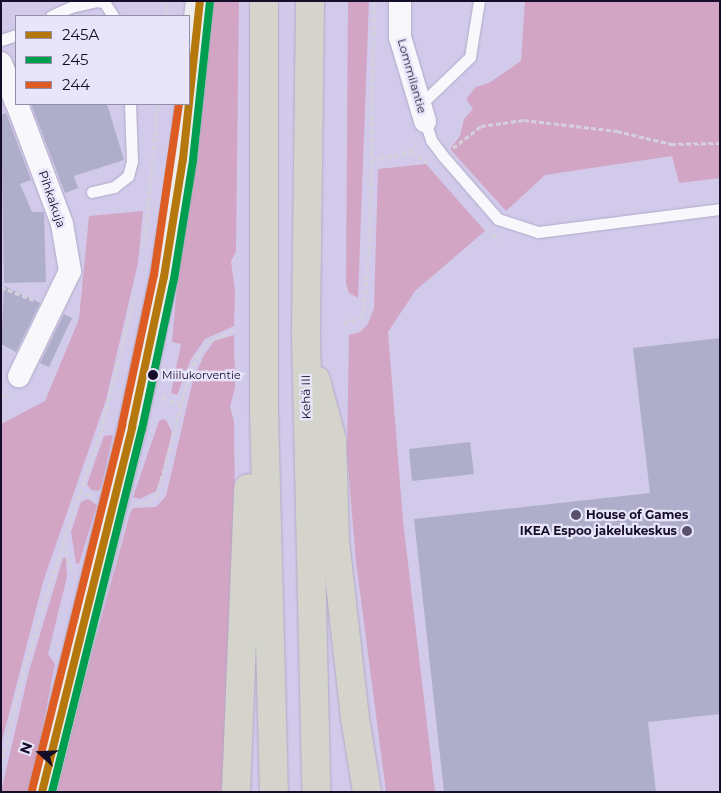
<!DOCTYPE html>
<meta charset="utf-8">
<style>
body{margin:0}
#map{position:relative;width:721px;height:793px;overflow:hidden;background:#d2caeb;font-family:Montserrat,sans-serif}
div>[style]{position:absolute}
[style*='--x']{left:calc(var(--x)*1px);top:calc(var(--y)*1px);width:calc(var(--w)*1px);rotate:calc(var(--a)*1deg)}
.green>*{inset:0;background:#d3a5c4}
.building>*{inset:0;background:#afaeca}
.path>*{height:3px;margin-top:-1.5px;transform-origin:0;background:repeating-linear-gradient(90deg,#d4d1dc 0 5px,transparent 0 7.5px)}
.roads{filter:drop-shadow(0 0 1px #b1a9c6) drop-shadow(0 0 1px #b1a9c6)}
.lane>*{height:11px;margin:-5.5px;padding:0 5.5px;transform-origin:5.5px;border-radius:5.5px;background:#f8f7fc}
.street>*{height:22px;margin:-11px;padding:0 11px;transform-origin:11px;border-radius:11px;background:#f8f7fc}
.secondary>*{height:28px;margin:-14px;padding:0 14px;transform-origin:14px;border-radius:14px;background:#edecee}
.highway>*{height:28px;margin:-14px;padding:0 14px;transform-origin:14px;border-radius:14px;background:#d4d4cc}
.bus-1>*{height:8px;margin:-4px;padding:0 4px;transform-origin:4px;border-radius:4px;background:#b4780c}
.bus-2>*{height:8px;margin:-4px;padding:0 4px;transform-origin:4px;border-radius:4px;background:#019e4f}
.bus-3>*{height:8px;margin:-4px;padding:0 4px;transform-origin:4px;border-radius:4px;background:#dc5c23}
.dots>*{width:14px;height:14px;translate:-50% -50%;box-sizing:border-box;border:2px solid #e8e4fa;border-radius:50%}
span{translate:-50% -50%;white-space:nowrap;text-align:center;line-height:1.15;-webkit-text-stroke:4.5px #e8e4fa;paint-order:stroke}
.bus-label{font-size:11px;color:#160e29}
.left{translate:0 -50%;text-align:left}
.street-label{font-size:12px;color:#160e29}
.poi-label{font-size:12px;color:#160e29;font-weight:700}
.right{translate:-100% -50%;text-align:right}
.frame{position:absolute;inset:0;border:2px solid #160e29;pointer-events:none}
.legend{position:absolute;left:15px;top:15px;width:175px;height:90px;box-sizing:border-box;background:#e8e4fa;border:1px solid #948ea6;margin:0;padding:6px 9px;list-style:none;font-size:15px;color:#160e29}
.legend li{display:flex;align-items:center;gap:10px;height:25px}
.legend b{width:25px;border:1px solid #948ea6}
.north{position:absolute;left:15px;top:728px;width:50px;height:50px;-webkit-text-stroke:4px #e8e4fa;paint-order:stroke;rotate:290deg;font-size:14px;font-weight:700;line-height:20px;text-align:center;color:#160e29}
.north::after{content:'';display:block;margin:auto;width:18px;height:22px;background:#160e29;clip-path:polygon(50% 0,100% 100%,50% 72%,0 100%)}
</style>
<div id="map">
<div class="green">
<i style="clip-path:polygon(212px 1px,239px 1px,236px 252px,231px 261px,235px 291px,234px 326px,205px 339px,191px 359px,177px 395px,171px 393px,181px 344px,172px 342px,177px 286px)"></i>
<i style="clip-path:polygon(348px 1px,369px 1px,358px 298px,349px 293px,346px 283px)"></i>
<i style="clip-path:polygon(525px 1px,720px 1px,720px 178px,679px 183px,672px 156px,545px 175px,506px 211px,450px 149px,460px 136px,464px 119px,473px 109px,466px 99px,476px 87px,489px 83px,521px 61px)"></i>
<i style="clip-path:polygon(426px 164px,485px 231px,415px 291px,388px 332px,403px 521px,435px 792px,386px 792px,356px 562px,347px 453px,349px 335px,360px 332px,368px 324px,374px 308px,378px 169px)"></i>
<i style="clip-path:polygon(143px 211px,138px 263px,106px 400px,43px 582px,1px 745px,1px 424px,45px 401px,79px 319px,89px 216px)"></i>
<i style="clip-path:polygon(234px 335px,235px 388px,230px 407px,234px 421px,235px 510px,222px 792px,54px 792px,130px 513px,133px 508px,156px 507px,166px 496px,193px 380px,204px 355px,214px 341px)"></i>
<i style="clip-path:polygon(162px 419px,166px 420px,172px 432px,162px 474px,156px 491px,140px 499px,133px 497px,159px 421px)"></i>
<i style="clip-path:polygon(113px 435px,101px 488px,98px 491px,91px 490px,87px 484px,104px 436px)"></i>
<i style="clip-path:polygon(88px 499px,97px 505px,79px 564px,76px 563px,71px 532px,81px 502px)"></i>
<i style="clip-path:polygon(63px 558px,66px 558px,67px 577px,48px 654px,55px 664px,30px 792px,1px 792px,29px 671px)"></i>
</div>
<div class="building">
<i style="clip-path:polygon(31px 104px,107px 104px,124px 160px,74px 176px,78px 188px,65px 193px)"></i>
<i style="clip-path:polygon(6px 113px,31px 180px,20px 184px,32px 212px,44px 212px,46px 282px,4px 283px,1px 115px)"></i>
<i style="clip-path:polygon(4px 286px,40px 303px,16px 352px,1px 344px)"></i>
<i style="clip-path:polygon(64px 314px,72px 318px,49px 367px,40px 363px)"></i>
<i style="clip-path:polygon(720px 338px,720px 714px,648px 722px,656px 792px,444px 792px,414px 519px,650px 493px,633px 348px)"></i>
<i style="clip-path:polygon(470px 442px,474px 474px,412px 481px,409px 449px)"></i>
</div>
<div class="path">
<i style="--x:166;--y:16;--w:15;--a:-86"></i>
<i style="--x:453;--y:148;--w:36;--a:-38"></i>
<i style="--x:481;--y:126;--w:43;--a:-7.9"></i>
<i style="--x:524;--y:120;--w:94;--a:6.7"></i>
<i style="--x:617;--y:131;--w:56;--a:13.5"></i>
<i style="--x:671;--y:144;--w:49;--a:-1.2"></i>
<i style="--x:411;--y:152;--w:22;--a:34"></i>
<i style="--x:372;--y:160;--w:40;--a:-12"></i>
<i style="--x:411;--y:152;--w:11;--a:-63"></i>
<i style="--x:493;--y:233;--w:8;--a:50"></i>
<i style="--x:144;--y:247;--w:144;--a:-84.4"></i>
<i style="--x:1;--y:287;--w:35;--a:22"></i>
<i style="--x:344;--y:323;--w:18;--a:-16"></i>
<i style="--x:361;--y:318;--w:9;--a:-72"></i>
<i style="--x:364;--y:309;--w:70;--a:-85.1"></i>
<i style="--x:370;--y:239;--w:238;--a:-89"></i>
<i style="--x:164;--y:394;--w:4;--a:104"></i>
<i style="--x:163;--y:398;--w:21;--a:19"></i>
<i style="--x:1;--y:397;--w:10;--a:-37"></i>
<i style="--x:79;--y:492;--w:14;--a:12"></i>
<i style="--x:135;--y:504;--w:13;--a:-9"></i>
<i style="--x:148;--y:502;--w:11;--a:-38"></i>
<i style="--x:157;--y:495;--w:126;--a:-74.9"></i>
<i style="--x:190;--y:373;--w:21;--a:-65"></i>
<i style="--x:199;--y:354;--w:16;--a:-50"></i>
<i style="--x:209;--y:342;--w:27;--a:-27"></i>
<i style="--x:63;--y:543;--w:28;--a:72"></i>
<i style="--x:1;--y:766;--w:95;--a:-76.6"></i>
<i style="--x:23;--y:674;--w:137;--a:-73"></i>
<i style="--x:63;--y:543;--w:118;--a:-71.3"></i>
<i style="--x:101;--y:431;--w:137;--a:-76.1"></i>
</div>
<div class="roads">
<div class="lane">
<i style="--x:51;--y:16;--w:22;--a:-24"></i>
<i style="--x:71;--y:7;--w:26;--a:-13"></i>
<i style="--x:96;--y:1;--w:8;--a:7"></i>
<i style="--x:104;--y:2;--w:17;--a:57"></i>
<i style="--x:1;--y:40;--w:16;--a:-18"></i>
<i style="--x:420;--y:105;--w:69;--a:-43.8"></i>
<i style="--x:470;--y:57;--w:57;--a:-80.9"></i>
<i style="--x:425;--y:121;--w:20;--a:72"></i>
<i style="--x:431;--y:140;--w:20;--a:53"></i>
<i style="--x:443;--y:156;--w:84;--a:48.9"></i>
<i style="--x:498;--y:219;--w:42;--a:18"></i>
<i style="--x:538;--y:232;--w:183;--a:-7.2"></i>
<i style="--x:92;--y:192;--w:23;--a:-13"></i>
<i style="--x:114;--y:187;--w:18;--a:-38"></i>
<i style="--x:128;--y:176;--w:16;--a:-75"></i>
<i style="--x:132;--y:161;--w:57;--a:-92"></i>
</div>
<div class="street">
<i style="--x:400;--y:1;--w:36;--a:90"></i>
<i style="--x:400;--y:37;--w:88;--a:73.4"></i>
<i style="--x:1;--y:63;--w:43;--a:69.4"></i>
<i style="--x:17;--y:104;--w:128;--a:69.4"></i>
<i style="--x:62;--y:224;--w:48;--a:80.3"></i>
<i style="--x:70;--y:271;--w:117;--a:115.9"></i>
</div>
<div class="secondary">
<i style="--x:42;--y:792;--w:376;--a:-76.1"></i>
<i style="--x:132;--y:427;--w:153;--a:-78"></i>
<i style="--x:164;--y:277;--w:120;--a:-80.9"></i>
<i style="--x:183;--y:159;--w:159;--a:-83.9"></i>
</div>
<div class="highway">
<i style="--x:264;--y:1;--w:411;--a:90"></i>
<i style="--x:264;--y:412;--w:380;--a:88.5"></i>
<i style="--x:310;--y:1;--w:336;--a:90.7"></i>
<i style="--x:306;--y:337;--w:455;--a:88.7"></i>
<i style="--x:316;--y:380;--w:62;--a:75.1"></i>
<i style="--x:332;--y:440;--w:100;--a:88.3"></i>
<i style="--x:335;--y:540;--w:179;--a:83.6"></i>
<i style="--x:355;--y:718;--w:75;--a:80.8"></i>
<i style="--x:236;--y:792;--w:304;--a:-87.7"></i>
</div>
</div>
<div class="bus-1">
<i style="--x:42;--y:792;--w:376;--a:-76.1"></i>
<i style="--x:132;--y:427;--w:153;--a:-78"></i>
<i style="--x:164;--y:277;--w:120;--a:-80.9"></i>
<i style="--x:183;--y:159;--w:159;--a:-83.9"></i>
</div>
<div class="bus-2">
<i style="--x:52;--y:792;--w:374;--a:-76.1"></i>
<i style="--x:142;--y:429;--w:153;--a:-78"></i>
<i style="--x:174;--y:279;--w:121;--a:-80.9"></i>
<i style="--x:193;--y:160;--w:159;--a:-83.9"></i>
</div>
<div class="bus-3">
<i style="--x:32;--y:790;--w:376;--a:-76.1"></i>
<i style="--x:122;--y:425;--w:153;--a:-78"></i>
<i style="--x:154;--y:275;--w:173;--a:-81.7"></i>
</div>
<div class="dots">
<i style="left:153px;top:375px;background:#160e29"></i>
<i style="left:576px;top:515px;background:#58506d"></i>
<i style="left:687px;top:531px;background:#58506d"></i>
</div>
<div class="bus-label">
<span class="left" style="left:162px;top:375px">Miilukorventie</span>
</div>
<div class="street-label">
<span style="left:412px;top:76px;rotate:74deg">Lommilantie</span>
<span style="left:52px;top:199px;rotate:71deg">Pihkakuja</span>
<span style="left:306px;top:397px;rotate:-91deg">Kehä III</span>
</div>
<div class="poi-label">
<span class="left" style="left:586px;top:515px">House of Games</span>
<span class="right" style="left:677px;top:531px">IKEA Espoo jakelukeskus</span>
</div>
<div class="frame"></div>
<ul class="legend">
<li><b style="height:6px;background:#b4780c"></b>245A</li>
<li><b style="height:6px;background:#019e4f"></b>245</li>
<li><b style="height:6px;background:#dc5c23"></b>244</li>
</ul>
<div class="north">N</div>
</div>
